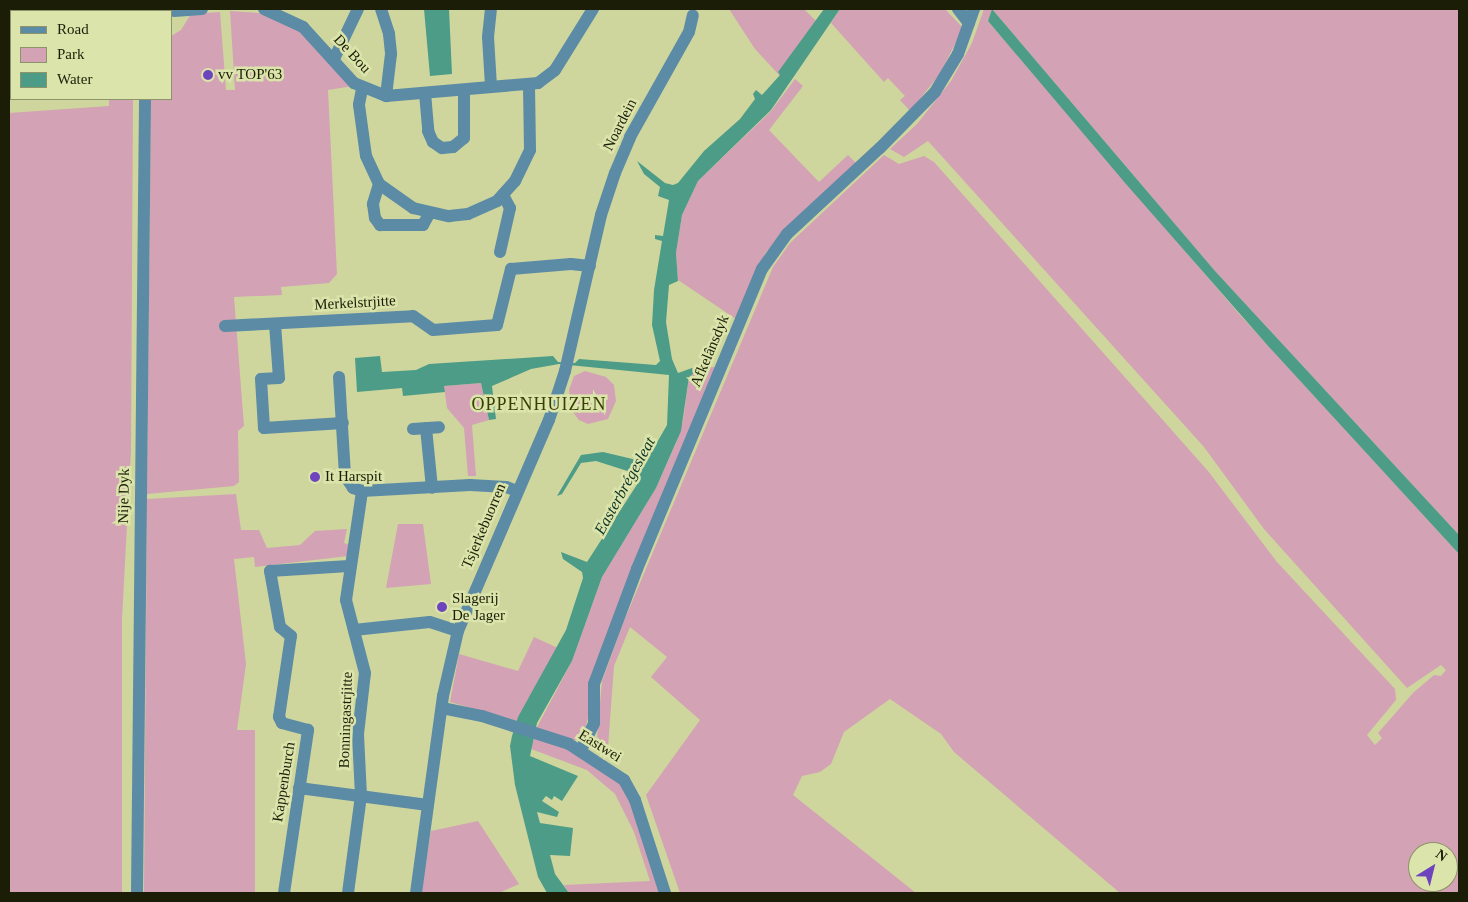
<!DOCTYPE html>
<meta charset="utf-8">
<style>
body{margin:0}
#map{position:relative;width:1468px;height:902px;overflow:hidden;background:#ced69d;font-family:Georgia,serif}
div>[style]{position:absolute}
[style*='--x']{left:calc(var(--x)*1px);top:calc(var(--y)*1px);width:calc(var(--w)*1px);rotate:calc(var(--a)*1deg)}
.green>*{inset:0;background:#d3a2b4}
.water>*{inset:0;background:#4d9c88}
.minor>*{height:12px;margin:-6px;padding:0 6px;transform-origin:6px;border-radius:6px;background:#5c8ba6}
.dots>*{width:14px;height:14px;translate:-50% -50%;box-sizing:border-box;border:2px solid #dbe4aa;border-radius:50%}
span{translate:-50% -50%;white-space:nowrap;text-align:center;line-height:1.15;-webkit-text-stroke:5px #dbe4aa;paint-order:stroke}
.street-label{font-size:15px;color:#1b1d07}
.poi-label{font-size:15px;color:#1b1d07}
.left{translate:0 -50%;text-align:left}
.water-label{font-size:16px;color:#0b3128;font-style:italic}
.quarter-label{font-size:18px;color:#393e03;letter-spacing:1px}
.frame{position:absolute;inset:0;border:10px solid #1b1d07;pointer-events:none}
.legend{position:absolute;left:10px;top:10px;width:162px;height:90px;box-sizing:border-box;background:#dbe4aa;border:1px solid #8e9469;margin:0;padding:6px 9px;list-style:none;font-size:15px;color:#1b1d07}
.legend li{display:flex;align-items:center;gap:10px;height:25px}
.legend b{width:25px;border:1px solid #8e9469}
.north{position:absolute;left:1408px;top:842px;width:50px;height:50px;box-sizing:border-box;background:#dbe4aa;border:1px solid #8e9469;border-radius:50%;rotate:36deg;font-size:14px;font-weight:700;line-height:20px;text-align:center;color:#1b1d07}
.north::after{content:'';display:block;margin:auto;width:18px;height:22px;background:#6d44bd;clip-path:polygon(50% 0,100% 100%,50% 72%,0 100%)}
</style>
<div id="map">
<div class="green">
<i style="clip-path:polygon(729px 9px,804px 9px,816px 21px,780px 76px,755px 49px)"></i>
<i style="clip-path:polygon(840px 9px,945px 9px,963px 28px,940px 74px,910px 111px,900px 100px,905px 96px,888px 78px,884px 82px,831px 23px)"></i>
<i style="clip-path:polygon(evenodd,984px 9px,1459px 9px,1459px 535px,1215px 271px,992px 9px,988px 21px,1240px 315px,1459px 554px,1459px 893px,1120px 893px,954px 752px,941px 734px,890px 699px,844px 732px,831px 764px,820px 772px,802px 776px,793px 795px,916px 893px,680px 893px,646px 795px,700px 720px,651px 677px,667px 657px,630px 627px,614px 666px,608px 747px,597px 737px,602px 681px,624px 621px,773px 267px,790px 243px,884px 155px,899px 164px,924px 156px,934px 162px,1208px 471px,1277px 562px,1395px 689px,1396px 700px,1367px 735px,1375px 745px,1382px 738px,1378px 733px,1413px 693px,1434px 675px,1441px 676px,1446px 670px,1441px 665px,1407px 688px,1264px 529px,1204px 447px,928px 141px,904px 157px,890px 149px,917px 124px,951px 81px,972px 43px,984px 9px,1418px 852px,1448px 852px,1448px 882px,1418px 882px,1418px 852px)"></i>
<i style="clip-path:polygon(230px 11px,272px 14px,293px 25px,353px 86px,328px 90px,337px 274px,329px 283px,281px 287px,282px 295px,234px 297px,244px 426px,238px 431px,239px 482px,234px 486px,147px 494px,151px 99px,171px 99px,171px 36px,181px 30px,191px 14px,220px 12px,226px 90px,235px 90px)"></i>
<i style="clip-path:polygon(795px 79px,803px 86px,769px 130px,819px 182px,848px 155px,857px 164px,766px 252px,736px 319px,678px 280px,676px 253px,682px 215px,698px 181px,771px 111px)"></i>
<i style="clip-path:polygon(109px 99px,133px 99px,131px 451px,122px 619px,122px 893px,9px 893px,9px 113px,109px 106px)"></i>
<i style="clip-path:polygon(716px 367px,628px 579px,582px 739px,570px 741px,536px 729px,572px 661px,602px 577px,656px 488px,676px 443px,683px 421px,689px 377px,694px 373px,692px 368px)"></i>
<i style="clip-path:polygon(585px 371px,606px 377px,614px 385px,616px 401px,608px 419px,588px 424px,579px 420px,572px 411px,569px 390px,574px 376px)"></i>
<i style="clip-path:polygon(481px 383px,489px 420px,472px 425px,476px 476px,468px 476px,464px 428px,447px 408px,444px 386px)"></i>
<i style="clip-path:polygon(236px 494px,241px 530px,259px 530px,267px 548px,300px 545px,315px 531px,347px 529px,344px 543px,350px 545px,348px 556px,255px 567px,254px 557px,234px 559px,246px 664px,237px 730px,255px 730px,255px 893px,144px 893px,147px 499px)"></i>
<i style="clip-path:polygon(398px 524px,423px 524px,431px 584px,386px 588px)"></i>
<i style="clip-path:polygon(534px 637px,558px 648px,517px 721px,450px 702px,459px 654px,518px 671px)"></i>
<i style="clip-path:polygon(534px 738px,587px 756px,608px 769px,628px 795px,662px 893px,569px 893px,564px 885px,650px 881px,634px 832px,615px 794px,587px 770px,531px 749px)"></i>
<i style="clip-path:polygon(478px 821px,519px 884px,499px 893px,421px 893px,431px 831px)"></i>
</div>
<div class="water">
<i style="clip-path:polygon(424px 9px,449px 9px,452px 74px,430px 76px)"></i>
<i style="clip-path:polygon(824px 9px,840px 9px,771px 110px,698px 181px,682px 215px,676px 253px,678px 281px,669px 285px,666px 322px,672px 359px,678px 373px,692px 368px,694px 373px,689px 377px,681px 431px,656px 488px,602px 577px,572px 661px,537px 723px,530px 756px,578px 776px,562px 801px,554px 796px,552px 800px,546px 796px,542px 801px,559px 812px,557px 817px,537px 812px,540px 823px,573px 828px,570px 856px,550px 855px,555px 874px,569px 893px,547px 893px,538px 877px,515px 785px,510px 746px,512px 736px,518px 717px,566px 630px,583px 578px,582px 572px,563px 559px,561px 552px,587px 562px,638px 483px,640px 475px,596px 461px,581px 463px,562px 494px,557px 496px,581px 455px,603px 452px,641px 461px,648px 458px,667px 425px,669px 375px,559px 364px,531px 369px,492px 386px,496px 419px,489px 420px,481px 383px,444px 386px,445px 392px,403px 396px,402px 388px,357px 392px,355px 358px,380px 356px,382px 372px,416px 370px,429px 364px,553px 356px,558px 362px,575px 363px,579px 359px,656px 365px,660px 361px,652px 325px,654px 290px,662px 241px,655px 239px,655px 235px,663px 236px,669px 200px,658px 196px,660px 187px,644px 174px,637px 161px,665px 183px,673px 185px,678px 183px,704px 151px,740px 119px,755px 99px,753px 94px,756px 90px,762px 95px,780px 75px,778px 72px)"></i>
<i style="clip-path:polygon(992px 9px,1215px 271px,1459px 535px,1459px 554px,1269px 347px,1126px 184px,988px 21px)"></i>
</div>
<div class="minor">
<i style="--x:264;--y:9;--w:43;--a:24.8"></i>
<i style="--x:303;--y:27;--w:76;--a:47.7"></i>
<i style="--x:354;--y:83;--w:35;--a:22"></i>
<i style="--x:386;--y:96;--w:153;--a:-4.9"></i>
<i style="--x:538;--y:83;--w:21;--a:-37"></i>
<i style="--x:555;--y:70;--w:72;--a:-58.1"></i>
<i style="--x:381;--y:9;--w:26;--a:72"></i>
<i style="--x:389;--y:34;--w:20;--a:84"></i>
<i style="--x:391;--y:54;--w:42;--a:96.8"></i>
<i style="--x:958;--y:9;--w:18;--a:52"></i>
<i style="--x:142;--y:11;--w:2;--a:-63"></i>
<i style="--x:174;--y:11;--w:28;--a:-4"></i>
<i style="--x:334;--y:59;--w:55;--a:-64.4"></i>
<i style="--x:491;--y:86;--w:49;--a:-93.5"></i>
<i style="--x:488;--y:37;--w:28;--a:-84"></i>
<i style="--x:362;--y:89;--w:16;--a:101"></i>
<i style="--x:359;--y:105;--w:51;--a:82.2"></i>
<i style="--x:366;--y:156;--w:31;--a:65"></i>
<i style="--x:379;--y:184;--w:42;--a:35.2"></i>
<i style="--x:413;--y:208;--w:37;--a:13"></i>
<i style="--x:449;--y:216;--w:19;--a:-6"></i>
<i style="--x:468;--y:214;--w:32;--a:-24"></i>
<i style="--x:497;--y:201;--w:27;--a:-48"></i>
<i style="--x:515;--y:181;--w:34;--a:-64"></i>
<i style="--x:530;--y:150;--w:66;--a:-90.9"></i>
<i style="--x:425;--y:93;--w:38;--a:85"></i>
<i style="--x:428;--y:131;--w:12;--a:66"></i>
<i style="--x:433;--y:142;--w:11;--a:34"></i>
<i style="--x:442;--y:148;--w:11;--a:-5"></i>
<i style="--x:453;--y:147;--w:14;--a:-39"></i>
<i style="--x:464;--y:138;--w:48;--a:-90"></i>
<i style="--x:379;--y:184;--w:21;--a:107"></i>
<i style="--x:373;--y:204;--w:14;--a:82"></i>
<i style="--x:375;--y:218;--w:9;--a:54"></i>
<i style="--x:380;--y:225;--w:43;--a:0"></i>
<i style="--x:423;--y:225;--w:13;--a:-61"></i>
<i style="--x:500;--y:252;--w:45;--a:-77.2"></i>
<i style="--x:510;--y:208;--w:15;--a:-118"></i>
<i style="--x:275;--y:324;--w:54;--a:85.8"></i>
<i style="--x:279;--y:378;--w:18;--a:177"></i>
<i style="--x:261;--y:379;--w:49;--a:86.5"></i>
<i style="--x:264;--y:428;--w:79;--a:-3.6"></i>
<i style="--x:225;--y:326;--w:188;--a:-3"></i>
<i style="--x:413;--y:316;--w:24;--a:35"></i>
<i style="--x:433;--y:330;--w:64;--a:-4.5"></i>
<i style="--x:497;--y:325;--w:58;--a:-76"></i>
<i style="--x:511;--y:269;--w:60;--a:-4.8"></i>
<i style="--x:571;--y:264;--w:19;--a:6"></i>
<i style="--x:339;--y:377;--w:99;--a:86.5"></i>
<i style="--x:345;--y:476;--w:14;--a:56"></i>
<i style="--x:353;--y:488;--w:9;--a:18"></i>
<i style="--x:362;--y:491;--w:108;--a:-3.2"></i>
<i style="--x:470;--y:485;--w:36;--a:3"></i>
<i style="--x:506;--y:487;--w:12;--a:20"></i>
<i style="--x:426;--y:428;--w:60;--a:84.3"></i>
<i style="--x:413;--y:429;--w:26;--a:-4"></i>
<i style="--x:354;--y:630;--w:76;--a:-6"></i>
<i style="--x:430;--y:622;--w:29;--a:18"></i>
<i style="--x:442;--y:708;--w:41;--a:11.3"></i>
<i style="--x:482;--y:716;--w:91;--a:17.8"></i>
<i style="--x:569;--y:744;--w:66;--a:33.2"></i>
<i style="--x:624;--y:780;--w:23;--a:61"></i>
<i style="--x:635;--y:800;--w:98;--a:72.1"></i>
<i style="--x:581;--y:750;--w:30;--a:-64"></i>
<i style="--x:594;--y:723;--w:39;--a:-90"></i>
<i style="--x:594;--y:684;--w:123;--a:-69.5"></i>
<i style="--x:637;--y:569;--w:325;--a:-67.4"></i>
<i style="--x:762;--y:269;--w:43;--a:-54.5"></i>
<i style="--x:787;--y:234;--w:127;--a:-42.8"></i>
<i style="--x:880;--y:148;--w:78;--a:-45.5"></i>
<i style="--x:935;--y:92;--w:44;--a:-58.8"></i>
<i style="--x:958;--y:54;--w:48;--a:-70.4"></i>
<i style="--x:299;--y:788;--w:130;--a:7.5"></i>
<i style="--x:137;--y:893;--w:794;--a:-89.42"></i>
<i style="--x:284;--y:893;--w:165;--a:-81.6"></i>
<i style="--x:308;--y:730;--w:27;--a:-165"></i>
<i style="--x:282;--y:723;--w:7;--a:-117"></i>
<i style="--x:279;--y:717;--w:82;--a:-81.6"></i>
<i style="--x:291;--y:636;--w:14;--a:-141"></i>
<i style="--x:280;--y:627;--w:57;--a:-100.1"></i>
<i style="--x:270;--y:571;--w:79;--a:-3.6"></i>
<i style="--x:348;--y:893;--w:98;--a:-82.4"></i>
<i style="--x:361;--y:796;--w:62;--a:-92.8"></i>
<i style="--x:358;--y:734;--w:61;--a:-83.5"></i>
<i style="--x:365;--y:673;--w:75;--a:-104.6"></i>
<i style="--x:346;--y:600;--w:110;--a:-81.6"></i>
<i style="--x:416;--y:893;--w:199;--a:-82.2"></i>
<i style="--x:443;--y:696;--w:67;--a:-77"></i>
<i style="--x:458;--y:631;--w:230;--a:-66.7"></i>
<i style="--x:549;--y:420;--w:52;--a:-71.9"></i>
<i style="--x:565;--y:371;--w:160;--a:-77"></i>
<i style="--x:601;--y:215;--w:44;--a:-71.6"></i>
<i style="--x:615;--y:173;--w:39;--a:-67"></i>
<i style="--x:630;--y:137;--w:120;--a:-60.7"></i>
<i style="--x:689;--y:32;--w:17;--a:-77"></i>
</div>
<div class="dots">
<i style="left:208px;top:75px;background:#6d44bd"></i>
<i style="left:315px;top:477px;background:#6d44bd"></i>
<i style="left:442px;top:607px;background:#6d44bd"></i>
</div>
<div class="street-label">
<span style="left:352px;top:54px;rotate:47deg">De Bou</span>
<span style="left:620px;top:125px;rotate:-63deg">Noardein</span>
<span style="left:355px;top:303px;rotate:-3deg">Merkelstrjitte</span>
<span style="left:710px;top:351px;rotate:-67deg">Afkelânsdyk</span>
<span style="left:124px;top:496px;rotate:-89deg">Nije Dyk</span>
<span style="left:484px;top:526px;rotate:-67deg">Tsjerkebuorren</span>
<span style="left:346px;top:720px;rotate:-88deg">Bonningastrjitte</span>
<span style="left:600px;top:746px;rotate:32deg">Eastwei</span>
<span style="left:284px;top:782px;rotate:-81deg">Kappenburch</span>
</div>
<div class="poi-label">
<span class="left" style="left:218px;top:75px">vv TOP'63</span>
<span class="left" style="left:325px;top:477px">It Harspit</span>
<span class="left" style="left:452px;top:607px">Slagerij<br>De Jager</span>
</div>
<div class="water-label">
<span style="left:625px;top:486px;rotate:-61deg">Easterbrégesleat</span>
</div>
<div class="quarter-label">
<span style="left:539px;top:404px">OPPENHUIZEN</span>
</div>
<div class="frame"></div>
<ul class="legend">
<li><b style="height:6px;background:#5c8ba6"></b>Road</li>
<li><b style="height:14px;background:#d3a2b4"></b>Park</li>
<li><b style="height:14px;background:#4d9c88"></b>Water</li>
</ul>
<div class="north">N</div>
</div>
